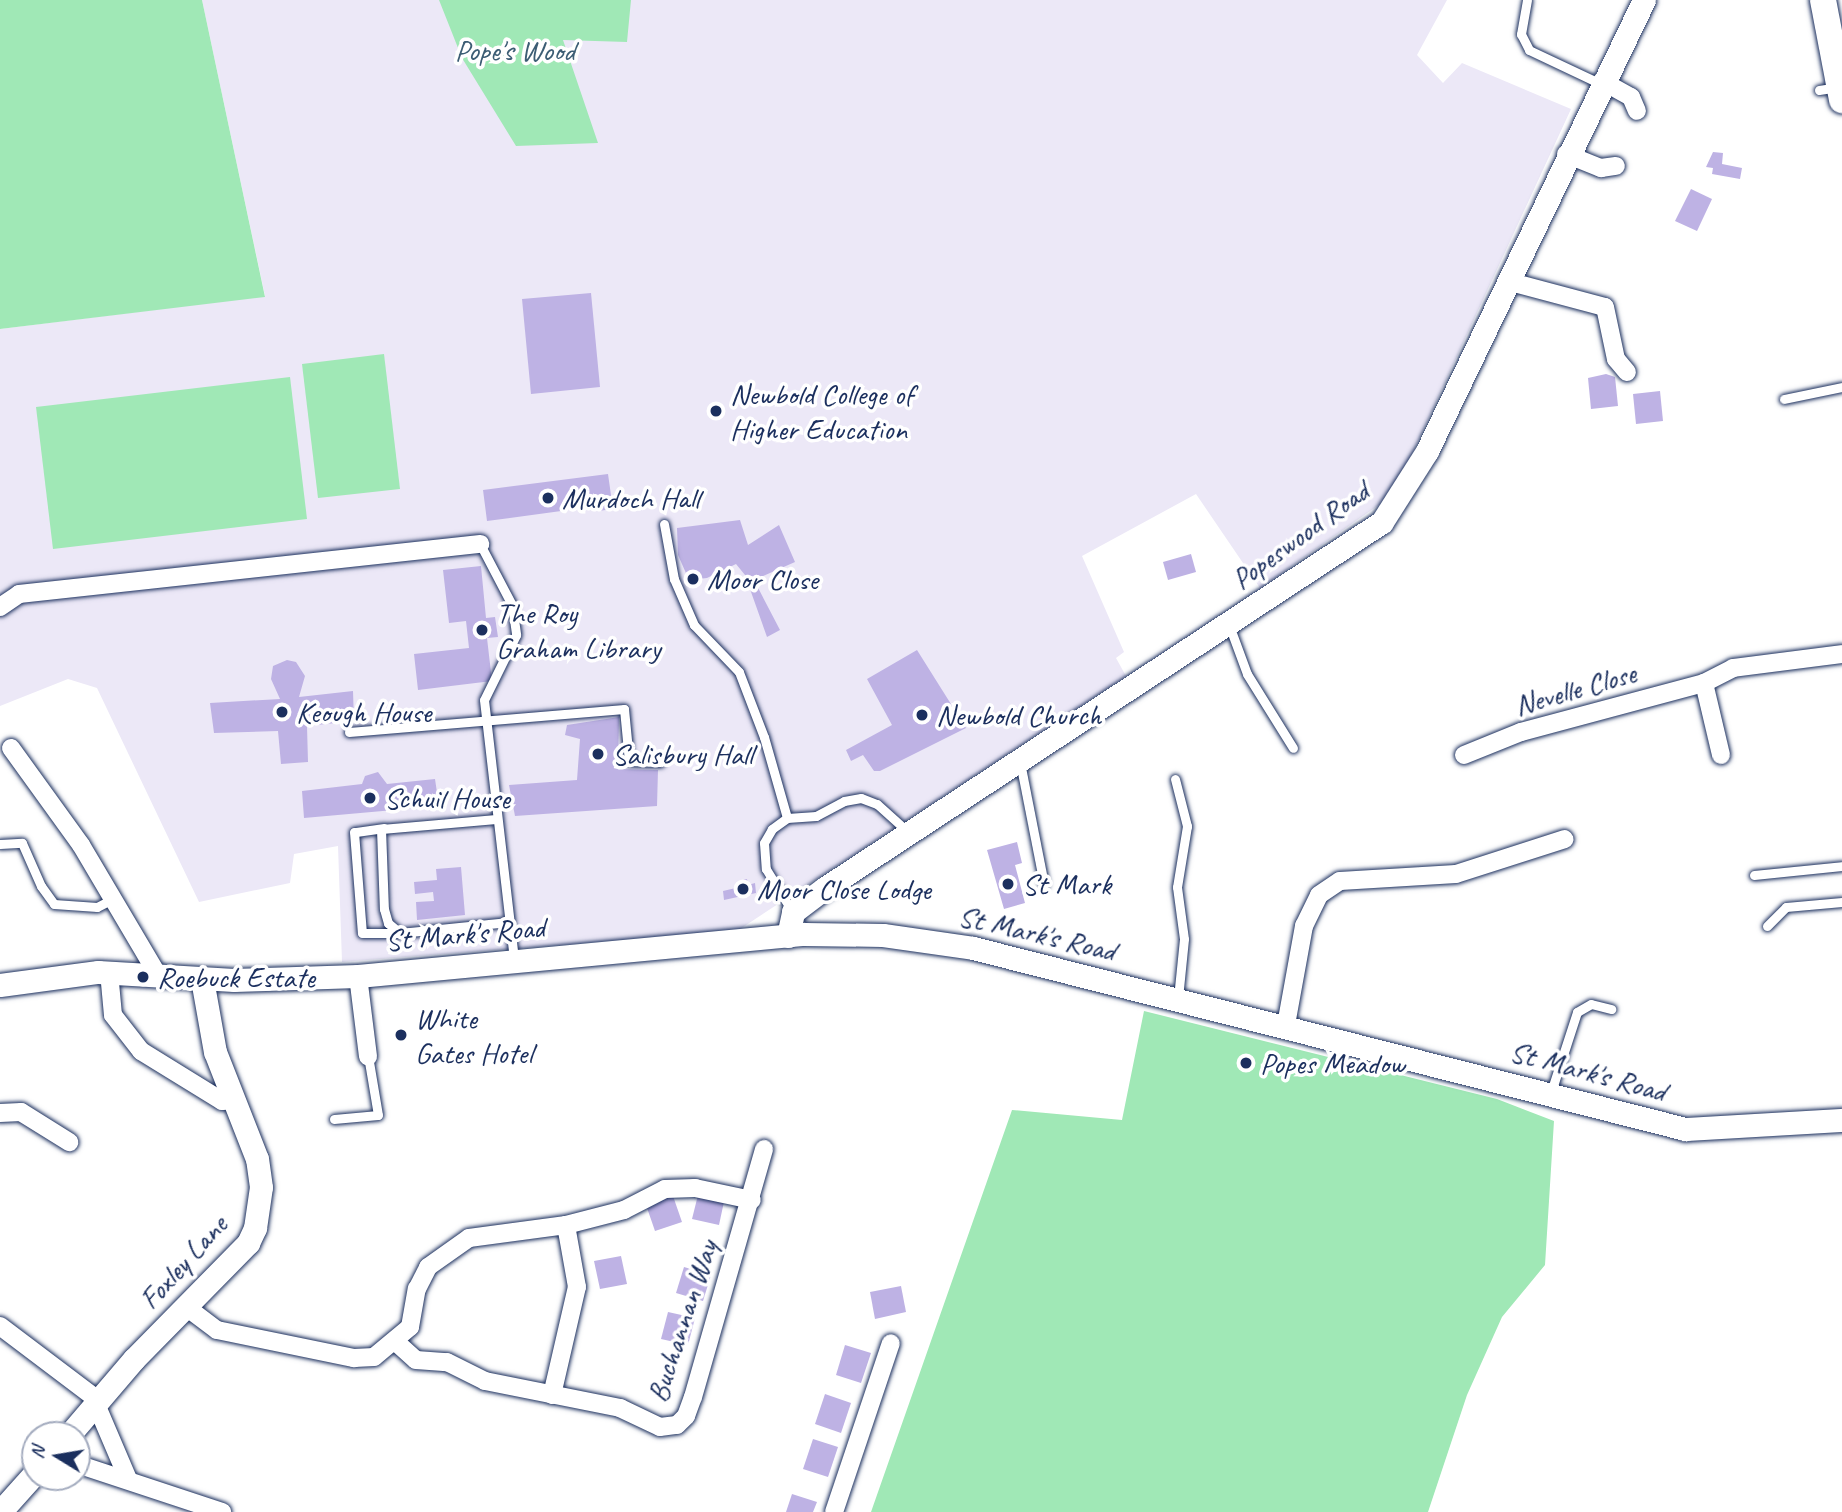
<!DOCTYPE html>
<style>
body{margin:0}
#map{position:relative;width:1842px;height:1512px;overflow:hidden;background:#fff;font-family:Caveat,sans-serif}
div>[style]{position:absolute}
[style*='--x']{left:calc(var(--x)*1px);top:calc(var(--y)*1px);width:calc(var(--w)*1px);rotate:calc(var(--a)*1deg)}
.built>*{inset:0;background:#ece8f7}
.green>*{inset:0;background:#a0e8b6}
.building>*{inset:0;background:#beb2e4}
.roads{filter:drop-shadow(0 0 2px #1b2f5e) drop-shadow(0 0 2px #1b2f5e)}
.service>*{height:9px;margin:-4.5px;padding:0 4.5px;transform-origin:4.5px;border-radius:4.5px;background:#fff}
.minor>*{height:18px;margin:-9px;padding:0 9px;transform-origin:9px;border-radius:9px;background:#fff}
.tertiary>*{height:23px;margin:-11.5px;padding:0 11.5px;transform-origin:11.5px;border-radius:11.5px;background:#fff}
.secondary>*{height:26px;margin:-13px;padding:0 13px;transform-origin:13px;border-radius:13px;background:#fff}
.dots>*{width:19px;height:19px;translate:-50% -50%;box-sizing:border-box;border:4px solid #fff;border-radius:50%}
span{translate:-50% -50%;white-space:nowrap;text-align:center;line-height:1.15;-webkit-text-stroke:7px #fff;paint-order:stroke}
.park-label{font-size:30px;color:#3c5d74}
.poi-label{font-size:30px;color:#1b2f5e}
.left{translate:0 -50%;text-align:left}
.street-label{font-size:30px;color:#1b2f5e}
.north{position:absolute;left:21px;top:1421px;width:70px;height:70px;box-sizing:border-box;background:#fff;border:2px solid #a4acbf;border-radius:50%;rotate:281deg;font-size:19px;font-weight:700;line-height:28px;text-align:center;color:#1b2f5e}
.north::after{content:'';display:block;margin:auto;width:24px;height:32px;background:#1b2f5e;clip-path:polygon(50% 0,100% 100%,50% 72%,0 100%)}
</style>
<div id="map">
<div class="built">
<i style="clip-path:polygon(202px 0,1447px 0,1417px 55px,1443px 83px,1462px 63px,1571px 109px,1393px 495px,1260px 588px,1196px 494px,1082px 556px,1124px 652px,1116px 658px,1126px 676px,737px 931px,342px 962px,338px 846px,294px 854px,290px 883px,199px 902px,97px 688px,68px 679px,0 706px,0 329px,265px 296px)"></i>
</div>
<div class="green">
<i style="clip-path:polygon(0 0,202px 0,265px 297px,0 329px)"></i>
<i style="clip-path:polygon(439px 0,631px 0,627px 42px,563px 40px,598px 143px,516px 146px,462px 58px)"></i>
<i style="clip-path:polygon(384px 354px,400px 489px,318px 498px,302px 364px)"></i>
<i style="clip-path:polygon(290px 377px,307px 519px,53px 549px,36px 407px)"></i>
<i style="clip-path:polygon(1144px 1011px,1497px 1099px,1554px 1121px,1545px 1265px,1502px 1317px,1467px 1395px,1428px 1512px,871px 1512px,1012px 1110px,1122px 1120px)"></i>
</div>
<div class="building">
<i style="clip-path:polygon(1713px 152px,1723px 153px,1722px 164px,1742px 168px,1740px 179px,1712px 174px,1713px 168px,1706px 167px)"></i>
<i style="clip-path:polygon(1691px 189px,1712px 199px,1697px 231px,1675px 221px)"></i>
<i style="clip-path:polygon(591px 293px,600px 387px,531px 394px,522px 299px)"></i>
<i style="clip-path:polygon(1606px 374px,1615px 377px,1618px 406px,1591px 409px,1588px 378px)"></i>
<i style="clip-path:polygon(1660px 391px,1663px 421px,1636px 424px,1633px 394px)"></i>
<i style="clip-path:polygon(608px 474px,613px 509px,598px 511px,598px 506px,487px 521px,483px 490px)"></i>
<i style="clip-path:polygon(740px 520px,748px 545px,779px 525px,795px 562px,754px 580px,780px 630px,767px 637px,745px 575px,736px 564px,707px 578px,689px 580px,678px 555px,677px 528px)"></i>
<i style="clip-path:polygon(1191px 554px,1196px 572px,1168px 580px,1163px 562px)"></i>
<i style="clip-path:polygon(481px 566px,486px 618px,495px 617px,498px 637px,487px 638px,492px 681px,418px 690px,414px 654px,469px 648px,466px 621px,449px 623px,443px 570px)"></i>
<i style="clip-path:polygon(917px 650px,966px 728px,880px 771px,874px 771px,863px 755px,851px 761px,846px 750px,892px 725px,867px 679px)"></i>
<i style="clip-path:polygon(287px 660px,296px 662px,305px 676px,299px 697px,353px 691px,354px 721px,307px 726px,308px 762px,281px 764px,278px 731px,214px 733px,210px 703px,280px 699px,271px 679px,273px 666px)"></i>
<i style="clip-path:polygon(619px 717px,618px 769px,658px 770px,657px 806px,515px 816px,509px 785px,577px 780px,580px 739px,565px 735px,567px 725px)"></i>
<i style="clip-path:polygon(378px 772px,387px 784px,435px 779px,439px 806px,304px 818px,302px 791px,362px 784px,365px 776px)"></i>
<i style="clip-path:polygon(1017px 842px,1022px 863px,1015px 865px,1025px 903px,1004px 909px,987px 850px)"></i>
<i style="clip-path:polygon(461px 867px,465px 915px,417px 920px,416px 902px,434px 901px,433px 892px,415px 894px,414px 882px,437px 880px,436px 869px)"></i>
<i style="clip-path:polygon(747px 879px,748px 885px,755px 883px,756px 893px,724px 900px,723px 891px,740px 887px,739px 881px)"></i>
<i style="clip-path:polygon(699px 1191px,725px 1197px,719px 1225px,692px 1219px)"></i>
<i style="clip-path:polygon(673px 1196px,682px 1222px,655px 1231px,646px 1205px)"></i>
<i style="clip-path:polygon(621px 1256px,627px 1284px,600px 1289px,594px 1261px)"></i>
<i style="clip-path:polygon(684px 1267px,711px 1275px,703px 1301px,676px 1293px)"></i>
<i style="clip-path:polygon(901px 1286px,906px 1312px,875px 1319px,870px 1292px)"></i>
<i style="clip-path:polygon(668px 1312px,695px 1318px,688px 1345px,661px 1339px)"></i>
<i style="clip-path:polygon(845px 1345px,871px 1353px,861px 1383px,836px 1375px)"></i>
<i style="clip-path:polygon(825px 1394px,851px 1403px,841px 1433px,815px 1424px)"></i>
<i style="clip-path:polygon(813px 1439px,838px 1447px,828px 1477px,803px 1469px)"></i>
<i style="clip-path:polygon(792px 1494px,817px 1502px,813px 1512px,786px 1512px)"></i>
</div>
<div class="roads">
<div class="service">
<i style="--x:1527;--y:0;--w:35;--a:100"></i>
<i style="--x:1521;--y:34;--w:18;--a:63"></i>
<i style="--x:1529;--y:50;--w:80;--a:25.3"></i>
<i style="--x:1819;--y:90;--w:18;--a:-9"></i>
<i style="--x:1784;--y:399;--w:59;--a:-11.7"></i>
<i style="--x:664;--y:524;--w:56;--a:79.7"></i>
<i style="--x:674;--y:579;--w:50;--a:66.5"></i>
<i style="--x:694;--y:625;--w:65;--a:46.2"></i>
<i style="--x:739;--y:672;--w:70;--a:69"></i>
<i style="--x:764;--y:737;--w:84;--a:74.1"></i>
<i style="--x:787;--y:818;--w:19;--a:144"></i>
<i style="--x:772;--y:829;--w:16;--a:120"></i>
<i style="--x:764;--y:843;--w:26;--a:86"></i>
<i style="--x:766;--y:869;--w:49;--a:58.2"></i>
<i style="--x:480;--y:544;--w:69;--a:62.3"></i>
<i style="--x:512;--y:605;--w:30;--a:82"></i>
<i style="--x:516;--y:635;--w:72;--a:116.2"></i>
<i style="--x:484;--y:700;--w:261;--a:83.4"></i>
<i style="--x:1229;--y:625;--w:52;--a:69.8"></i>
<i style="--x:1247;--y:674;--w:87;--a:58.1"></i>
<i style="--x:349;--y:732;--w:276;--a:-4.8"></i>
<i style="--x:624;--y:709;--w:52;--a:84.5"></i>
<i style="--x:629;--y:761;--w:31;--a:2"></i>
<i style="--x:1020;--y:762;--w:124;--a:78.9"></i>
<i style="--x:1175;--y:779;--w:49;--a:75.7"></i>
<i style="--x:1187;--y:826;--w:62;--a:99.3"></i>
<i style="--x:1177;--y:887;--w:52;--a:82.3"></i>
<i style="--x:1184;--y:939;--w:59;--a:95.8"></i>
<i style="--x:787;--y:818;--w:29;--a:-4"></i>
<i style="--x:816;--y:816;--w:32;--a:-28"></i>
<i style="--x:844;--y:801;--w:17;--a:-10"></i>
<i style="--x:861;--y:798;--w:17;--a:21"></i>
<i style="--x:877;--y:804;--w:40;--a:42"></i>
<i style="--x:496;--y:819;--w:115;--a:175"></i>
<i style="--x:381;--y:829;--w:80;--a:87.9"></i>
<i style="--x:384;--y:909;--w:15;--a:74"></i>
<i style="--x:388;--y:923;--w:16;--a:40"></i>
<i style="--x:400;--y:933;--w:109;--a:-5.8"></i>
<i style="--x:384;--y:828;--w:30;--a:172"></i>
<i style="--x:354;--y:832;--w:101;--a:85.5"></i>
<i style="--x:362;--y:933;--w:36;--a:0"></i>
<i style="--x:0;--y:844;--w:22;--a:-3"></i>
<i style="--x:22;--y:843;--w:47;--a:66.2"></i>
<i style="--x:41;--y:886;--w:22;--a:54"></i>
<i style="--x:54;--y:904;--w:43;--a:4"></i>
<i style="--x:97;--y:907;--w:18;--a:-27"></i>
<i style="--x:1754;--y:875;--w:88;--a:-5.8"></i>
<i style="--x:1767;--y:926;--w:27;--a:-45"></i>
<i style="--x:1786;--y:907;--w:56;--a:-5.1"></i>
<i style="--x:1551;--y:1092;--w:84;--a:-72"></i>
<i style="--x:1577;--y:1012;--w:16;--a:-30"></i>
<i style="--x:1591;--y:1004;--w:21;--a:14"></i>
<i style="--x:334;--y:1119;--w:44;--a:-5.2"></i>
<i style="--x:378;--y:1115;--w:60;--a:-99.6"></i>
</div>
<div class="minor">
<i style="--x:1602;--y:81;--w:33;--a:29"></i>
<i style="--x:1631;--y:97;--w:15;--a:67"></i>
<i style="--x:1566;--y:154;--w:38;--a:22"></i>
<i style="--x:1601;--y:168;--w:15;--a:-8"></i>
<i style="--x:1507;--y:281;--w:101;--a:14.9"></i>
<i style="--x:1605;--y:307;--w:53;--a:78.1"></i>
<i style="--x:1616;--y:359;--w:17;--a:50"></i>
<i style="--x:0;--y:607;--w:23;--a:-34"></i>
<i style="--x:19;--y:594;--w:464;--a:-6.2"></i>
<i style="--x:1704;--y:683;--w:74;--a:76.7"></i>
<i style="--x:11;--y:748;--w:120;--a:54.2"></i>
<i style="--x:81;--y:845;--w:151;--a:59.4"></i>
<i style="--x:1464;--y:755;--w:61;--a:-22"></i>
<i style="--x:1521;--y:732;--w:189;--a:-15"></i>
<i style="--x:1704;--y:683;--w:33;--a:-27"></i>
<i style="--x:1733;--y:668;--w:110;--a:-7.3"></i>
<i style="--x:109;--y:972;--w:43;--a:84.7"></i>
<i style="--x:113;--y:1015;--w:46;--a:52.1"></i>
<i style="--x:141;--y:1051;--w:95;--a:31.7"></i>
<i style="--x:222;--y:1101;--w:13;--a:-4"></i>
<i style="--x:358;--y:976;--w:81;--a:82.9"></i>
<i style="--x:1286;--y:1025;--w:101;--a:-79.7"></i>
<i style="--x:1304;--y:926;--w:34;--a:-64"></i>
<i style="--x:1319;--y:895;--w:25;--a:-34"></i>
<i style="--x:1340;--y:881;--w:116;--a:-3.5"></i>
<i style="--x:1456;--y:874;--w:114;--a:-17.8"></i>
<i style="--x:0;--y:1113;--w:21;--a:-3"></i>
<i style="--x:21;--y:1112;--w:57;--a:32"></i>
<i style="--x:189;--y:1309;--w:35;--a:37"></i>
<i style="--x:217;--y:1330;--w:140;--a:11.6"></i>
<i style="--x:354;--y:1358;--w:20;--a:-3"></i>
<i style="--x:374;--y:1357;--w:47;--a:-39.8"></i>
<i style="--x:410;--y:1327;--w:39;--a:-80"></i>
<i style="--x:417;--y:1289;--w:25;--a:-63"></i>
<i style="--x:428;--y:1267;--w:50;--a:-35.3"></i>
<i style="--x:469;--y:1238;--w:98;--a:-7.6"></i>
<i style="--x:566;--y:1225;--w:60;--a:-14.5"></i>
<i style="--x:624;--y:1210;--w:46;--a:-27.1"></i>
<i style="--x:665;--y:1189;--w:30;--a:-2"></i>
<i style="--x:695;--y:1188;--w:58;--a:11.9"></i>
<i style="--x:0;--y:1326;--w:124;--a:37.1"></i>
<i style="--x:397;--y:1343;--w:25;--a:42"></i>
<i style="--x:416;--y:1360;--w:31;--a:4"></i>
<i style="--x:447;--y:1362;--w:42;--a:26.6"></i>
<i style="--x:485;--y:1381;--w:138;--a:11.3"></i>
<i style="--x:620;--y:1408;--w:44;--a:25.4"></i>
<i style="--x:660;--y:1427;--w:17;--a:-7"></i>
<i style="--x:677;--y:1425;--w:13;--a:-45"></i>
<i style="--x:686;--y:1416;--w:20;--a:-70"></i>
<i style="--x:693;--y:1397;--w:258;--a:-74"></i>
<i style="--x:552;--y:1395;--w:111;--a:-77"></i>
<i style="--x:577;--y:1287;--w:63;--a:-100.1"></i>
<i style="--x:96;--y:1404;--w:82;--a:66.9"></i>
<i style="--x:77;--y:1464;--w:153;--a:18.3"></i>
<i style="--x:834;--y:1512;--w:178;--a:-71.4"></i>
</div>
<div class="tertiary">
<i style="--x:788;--y:936;--w:25;--a:-78"></i>
<i style="--x:793;--y:912;--w:40;--a:-37"></i>
<i style="--x:825;--y:888;--w:666;--a:-33.31"></i>
<i style="--x:1382;--y:522;--w:84;--a:-57.6"></i>
<i style="--x:1427;--y:451;--w:500;--a:-64.31"></i>
<i style="--x:0;--y:985;--w:99;--a:-7.6"></i>
<i style="--x:98;--y:972;--w:136;--a:3.4"></i>
<i style="--x:234;--y:980;--w:124;--a:-1.8"></i>
<i style="--x:358;--y:976;--w:448;--a:-5.4"></i>
<i style="--x:804;--y:934;--w:79;--a:0.7"></i>
<i style="--x:883;--y:935;--w:91;--a:8.2"></i>
<i style="--x:973;--y:948;--w:735;--a:14.26"></i>
<i style="--x:1685;--y:1129;--w:157;--a:-3.3"></i>
<i style="--x:69;--y:1435;--w:100;--a:-49.5"></i>
<i style="--x:134;--y:1359;--w:163;--a:-45.5"></i>
<i style="--x:248;--y:1243;--w:17;--a:-65"></i>
<i style="--x:255;--y:1228;--w:41;--a:-81.7"></i>
<i style="--x:261;--y:1187;--w:28;--a:-98"></i>
<i style="--x:257;--y:1159;--w:115;--a:-111.4"></i>
<i style="--x:215;--y:1052;--w:74;--a:-100.1"></i>
<i style="--x:0;--y:1512;--w:52;--a:-48.1"></i>
</div>
<div class="secondary">
<i style="--x:1823;--y:0;--w:102;--a:79.2"></i>
</div>
</div>
<div class="dots">
<i style="left:716px;top:411px;background:#1b2f5e"></i>
<i style="left:548px;top:498px;background:#1b2f5e"></i>
<i style="left:693px;top:579px;background:#1b2f5e"></i>
<i style="left:482px;top:630px;background:#1b2f5e"></i>
<i style="left:282px;top:712px;background:#1b2f5e"></i>
<i style="left:922px;top:715px;background:#1b2f5e"></i>
<i style="left:598px;top:754px;background:#1b2f5e"></i>
<i style="left:370px;top:798px;background:#1b2f5e"></i>
<i style="left:1008px;top:884px;background:#1b2f5e"></i>
<i style="left:743px;top:889px;background:#1b2f5e"></i>
<i style="left:143px;top:977px;background:#1b2f5e"></i>
<i style="left:401px;top:1035px;background:#1b2f5e"></i>
<i style="left:1246px;top:1063px;background:#1b2f5e"></i>
</div>
<div class="park-label">
<span style="left:515px;top:50px">Pope's Wood</span>
</div>
<div class="poi-label">
<span class="left" style="left:730px;top:411px">Newbold College of<br>Higher Education</span>
<span class="left" style="left:562px;top:498px">Murdoch Hall</span>
<span class="left" style="left:707px;top:579px">Moor Close</span>
<span class="left" style="left:496px;top:630px">The Roy<br>Graham Library</span>
<span class="left" style="left:296px;top:712px">Keough House</span>
<span class="left" style="left:936px;top:715px">Newbold Church</span>
<span class="left" style="left:612px;top:754px">Salisbury Hall</span>
<span class="left" style="left:384px;top:798px">Schuil House</span>
<span class="left" style="left:1022px;top:884px">St Mark</span>
<span class="left" style="left:757px;top:889px">Moor Close Lodge</span>
<span class="left" style="left:157px;top:977px">Roebuck Estate</span>
<span class="left" style="left:415px;top:1035px">White<br>Gates Hotel</span>
<span class="left" style="left:1260px;top:1063px">Popes Meadow</span>
</div>
<div class="street-label">
<span style="left:1300px;top:535px;rotate:-36deg">Popeswood Road</span>
<span style="left:1575px;top:689px;rotate:-16deg">Nevelle Close</span>
<span style="left:1037px;top:933px;rotate:13deg">St Mark's Road</span>
<span style="left:465px;top:934px;rotate:-5deg">St Mark's Road</span>
<span style="left:1588px;top:1071px;rotate:15deg">St Mark's Road</span>
<span style="left:183px;top:1262px;rotate:-48deg">Foxley Lane</span>
<span style="left:682px;top:1321px;rotate:-72deg">Buchannan Way</span>
</div>
<div class="north">N</div>
</div>
